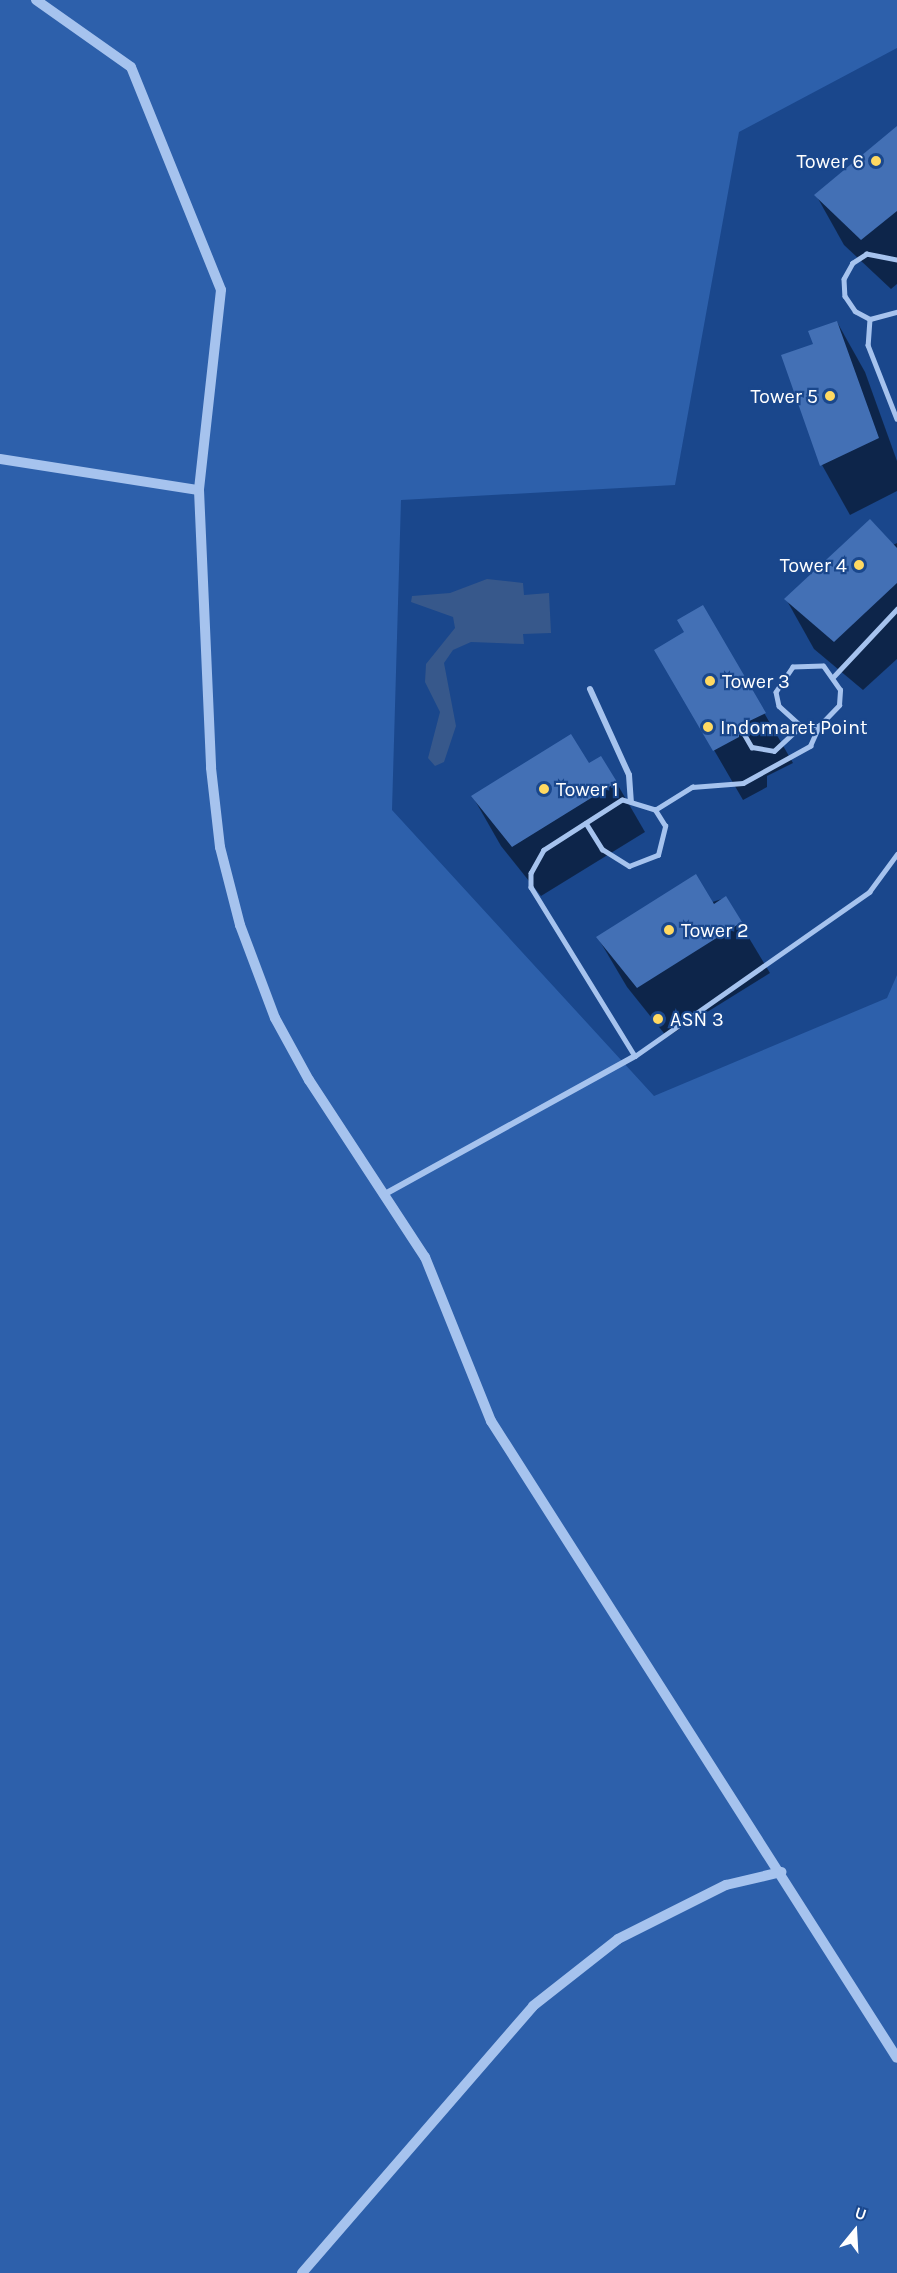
<!DOCTYPE html>
<style>
body{margin:0}
#map{position:relative;width:897px;height:2273px;overflow:hidden;background:#1a478c;font-family:Karla,sans-serif}
div>[style]{position:absolute}
[style*='--x']{left:calc(var(--x)*1px);top:calc(var(--y)*1px);width:calc(var(--w)*1px);rotate:calc(var(--a)*1deg)}
.green>*{inset:0;background:#2d60ab}
.water>*{inset:0;background:#37588b}
.shadow>*{inset:0;background:#0007}
.building>*{inset:0;background:#4370b5}
.service>*{height:4.5px;margin:-2.25px;padding:0 2.25px;transform-origin:2.25px;border-radius:2.25px;background:#a6c3ee}
.minor>*{height:6px;margin:-3px;padding:0 3px;transform-origin:3px;border-radius:3px;background:#a6c3ee}
.tertiary>*{height:10px;margin:-5px;padding:0 5px;transform-origin:5px;border-radius:5px;background:#a6c3ee}
.dots>*{width:16px;height:16px;translate:-50% -50%;box-sizing:border-box;border:3px solid #1a478c;border-radius:50%}
span{translate:-50% -50%;white-space:nowrap;text-align:center;line-height:1.15;-webkit-text-stroke:4.5px #1a478c;paint-order:stroke}
.poi-label{font-size:20px;color:#fff}
.right{translate:-100% -50%;text-align:right}
.left{translate:0 -50%;text-align:left}
.north{position:absolute;left:825px;top:2201px;width:60px;height:60px;-webkit-text-stroke:4px #1a478c;paint-order:stroke;rotate:18deg;font-size:16px;font-weight:700;line-height:24px;text-align:center;color:#fff}
.north::after{content:'';display:block;margin:auto;width:21px;height:27px;background:#fff;clip-path:polygon(50% 0,100% 100%,50% 72%,0 100%)}
</style>
<div id="map">
<div class="green">
<i style="clip-path:polygon(0 0,897px 0,897px 48px,739px 132px,675px 485px,401px 500px,392px 810px,654px 1096px,887px 998px,897px 975px,897px 2273px,0 2273px)"></i>
</div>
<div class="water">
<i style="clip-path:polygon(487px 579px,523px 583px,524px 595px,549px 593px,551px 633px,523px 634px,524px 644px,471px 642px,453px 650px,444px 663px,456px 726px,444px 762px,435px 766px,428px 758px,440px 712px,425px 682px,426px 664px,455px 628px,453px 617px,411px 602px,412px 596px,450px 593px)"></i>
</div>
<div class="shadow">
<i style="clip-path:polygon(897px 128px,897px 284px,891px 289px,844px 245px,816px 195px)"></i>
<i style="clip-path:polygon(837px 322px,865px 372px,897px 461px,897px 491px,850px 515px,822px 465px,815px 345px)"></i>
<i style="clip-path:polygon(897px 543px,897px 659px,863px 690px,814px 649px,786px 599px)"></i>
<i style="clip-path:polygon(703px 607px,793px 763px,767px 776px,767px 787px,743px 800px,656px 650px,686px 633px)"></i>
<i style="clip-path:polygon(589px 765px,616px 782px,645px 832px,541px 896px,501px 846px,473px 797px)"></i>
<i style="clip-path:polygon(725px 898px,770px 973px,667px 1037px,627px 987px,598px 938px)"></i>
</div>
<div class="building">
<i style="clip-path:polygon(897px 126px,897px 211px,861px 240px,814px 195px)"></i>
<i style="clip-path:polygon(837px 321px,879px 438px,820px 466px,781px 355px,813px 344px,808px 331px)"></i>
<i style="clip-path:polygon(870px 519px,897px 548px,897px 583px,834px 642px,784px 599px)"></i>
<i style="clip-path:polygon(703px 605px,766px 713px,739px 726px,739px 737px,713px 751px,654px 650px,684px 632px,677px 620px)"></i>
<i style="clip-path:polygon(571px 734px,589px 763px,601px 756px,617px 782px,512px 847px,471px 796px)"></i>
<i style="clip-path:polygon(696px 874px,714px 904px,726px 896px,742px 922px,637px 988px,596px 937px)"></i>
</div>
<div class="service">
<i style="--x:897;--y:260;--w:31;--a:-169"></i>
<i style="--x:867;--y:254;--w:17;--a:147"></i>
<i style="--x:853;--y:263;--w:18;--a:119"></i>
<i style="--x:844;--y:279;--w:17;--a:87"></i>
<i style="--x:845;--y:296;--w:18;--a:56"></i>
<i style="--x:855;--y:311;--w:17;--a:28"></i>
<i style="--x:870;--y:319;--w:28;--a:-15"></i>
<i style="--x:870;--y:319;--w:26;--a:94"></i>
<i style="--x:868;--y:345;--w:79;--a:68.6"></i>
<i style="--x:834;--y:676;--w:92;--a:-46.8"></i>
<i style="--x:742;--y:730;--w:20;--a:60"></i>
<i style="--x:752;--y:747;--w:22;--a:10"></i>
<i style="--x:774;--y:751;--w:37;--a:-43"></i>
<i style="--x:655;--y:810;--w:44;--a:-31.9"></i>
<i style="--x:692;--y:787;--w:51;--a:-4.5"></i>
<i style="--x:743;--y:783;--w:77;--a:-28.9"></i>
<i style="--x:810;--y:746;--w:22;--a:-66"></i>
<i style="--x:819;--y:726;--w:29;--a:-46"></i>
<i style="--x:839;--y:705;--w:15;--a:-86"></i>
<i style="--x:840;--y:690;--w:29;--a:-125"></i>
<i style="--x:823;--y:666;--w:30;--a:178"></i>
<i style="--x:793;--y:667;--w:30;--a:124"></i>
<i style="--x:776;--y:692;--w:14;--a:78"></i>
<i style="--x:779;--y:706;--w:30;--a:42"></i>
<i style="--x:801;--y:726;--w:18;--a:0"></i>
<i style="--x:586;--y:823;--w:31;--a:58"></i>
<i style="--x:602;--y:849;--w:32;--a:32"></i>
<i style="--x:629;--y:866;--w:31;--a:-21"></i>
<i style="--x:658;--y:855;--w:30;--a:-76"></i>
<i style="--x:665;--y:826;--w:19;--a:-122"></i>
<i style="--x:655;--y:810;--w:34;--a:-163"></i>
<i style="--x:622;--y:800;--w:93;--a:147.3"></i>
<i style="--x:544;--y:850;--w:26;--a:119"></i>
<i style="--x:531;--y:873;--w:14;--a:90"></i>
<i style="--x:531;--y:887;--w:198;--a:58.4"></i>
<i style="--x:635;--y:1056;--w:286;--a:-35"></i>
<i style="--x:869;--y:892;--w:47;--a:-53.6"></i>
</div>
<div class="minor">
<i style="--x:590;--y:689;--w:94;--a:65.6"></i>
<i style="--x:629;--y:775;--w:26;--a:86"></i>
<i style="--x:385;--y:1194;--w:286;--a:-28.9"></i>
</div>
<div class="tertiary">
<i style="--x:36;--y:0;--w:116;--a:35.2"></i>
<i style="--x:131;--y:67;--w:240;--a:68"></i>
<i style="--x:221;--y:290;--w:201;--a:96.3"></i>
<i style="--x:199;--y:490;--w:278;--a:87.5"></i>
<i style="--x:211;--y:768;--w:80;--a:83.5"></i>
<i style="--x:220;--y:847;--w:81;--a:75.6"></i>
<i style="--x:240;--y:925;--w:99;--a:69.4"></i>
<i style="--x:275;--y:1018;--w:71;--a:61.3"></i>
<i style="--x:309;--y:1080;--w:212;--a:56.8"></i>
<i style="--x:425;--y:1257;--w:177;--a:68.1"></i>
<i style="--x:491;--y:1421;--w:755;--a:57.49"></i>
<i style="--x:0;--y:459;--w:201;--a:8.9"></i>
<i style="--x:302;--y:2273;--w:353;--a:-49.1"></i>
<i style="--x:533;--y:2006;--w:108;--a:-38.2"></i>
<i style="--x:618;--y:1939;--w:121;--a:-26.6"></i>
<i style="--x:726;--y:1885;--w:57;--a:-13.3"></i>
</div>
<div class="dots">
<i style="left:876px;top:161px;background:#ffd962"></i>
<i style="left:830px;top:396px;background:#ffd962"></i>
<i style="left:859px;top:565px;background:#ffd962"></i>
<i style="left:710px;top:681px;background:#ffd962"></i>
<i style="left:708px;top:727px;background:#ffd962"></i>
<i style="left:544px;top:789px;background:#ffd962"></i>
<i style="left:669px;top:930px;background:#ffd962"></i>
<i style="left:658px;top:1019px;background:#ffd962"></i>
</div>
<div class="poi-label">
<span class="right" style="left:864px;top:161px">Tower 6</span>
<span class="right" style="left:818px;top:396px">Tower 5</span>
<span class="right" style="left:847px;top:565px">Tower 4</span>
<span class="left" style="left:722px;top:681px">Tower 3</span>
<span class="left" style="left:720px;top:727px">Indomaret Point</span>
<span class="left" style="left:556px;top:789px">Tower 1</span>
<span class="left" style="left:681px;top:930px">Tower 2</span>
<span class="left" style="left:670px;top:1019px">ASN 3</span>
</div>
<div class="north">U</div>
</div>
